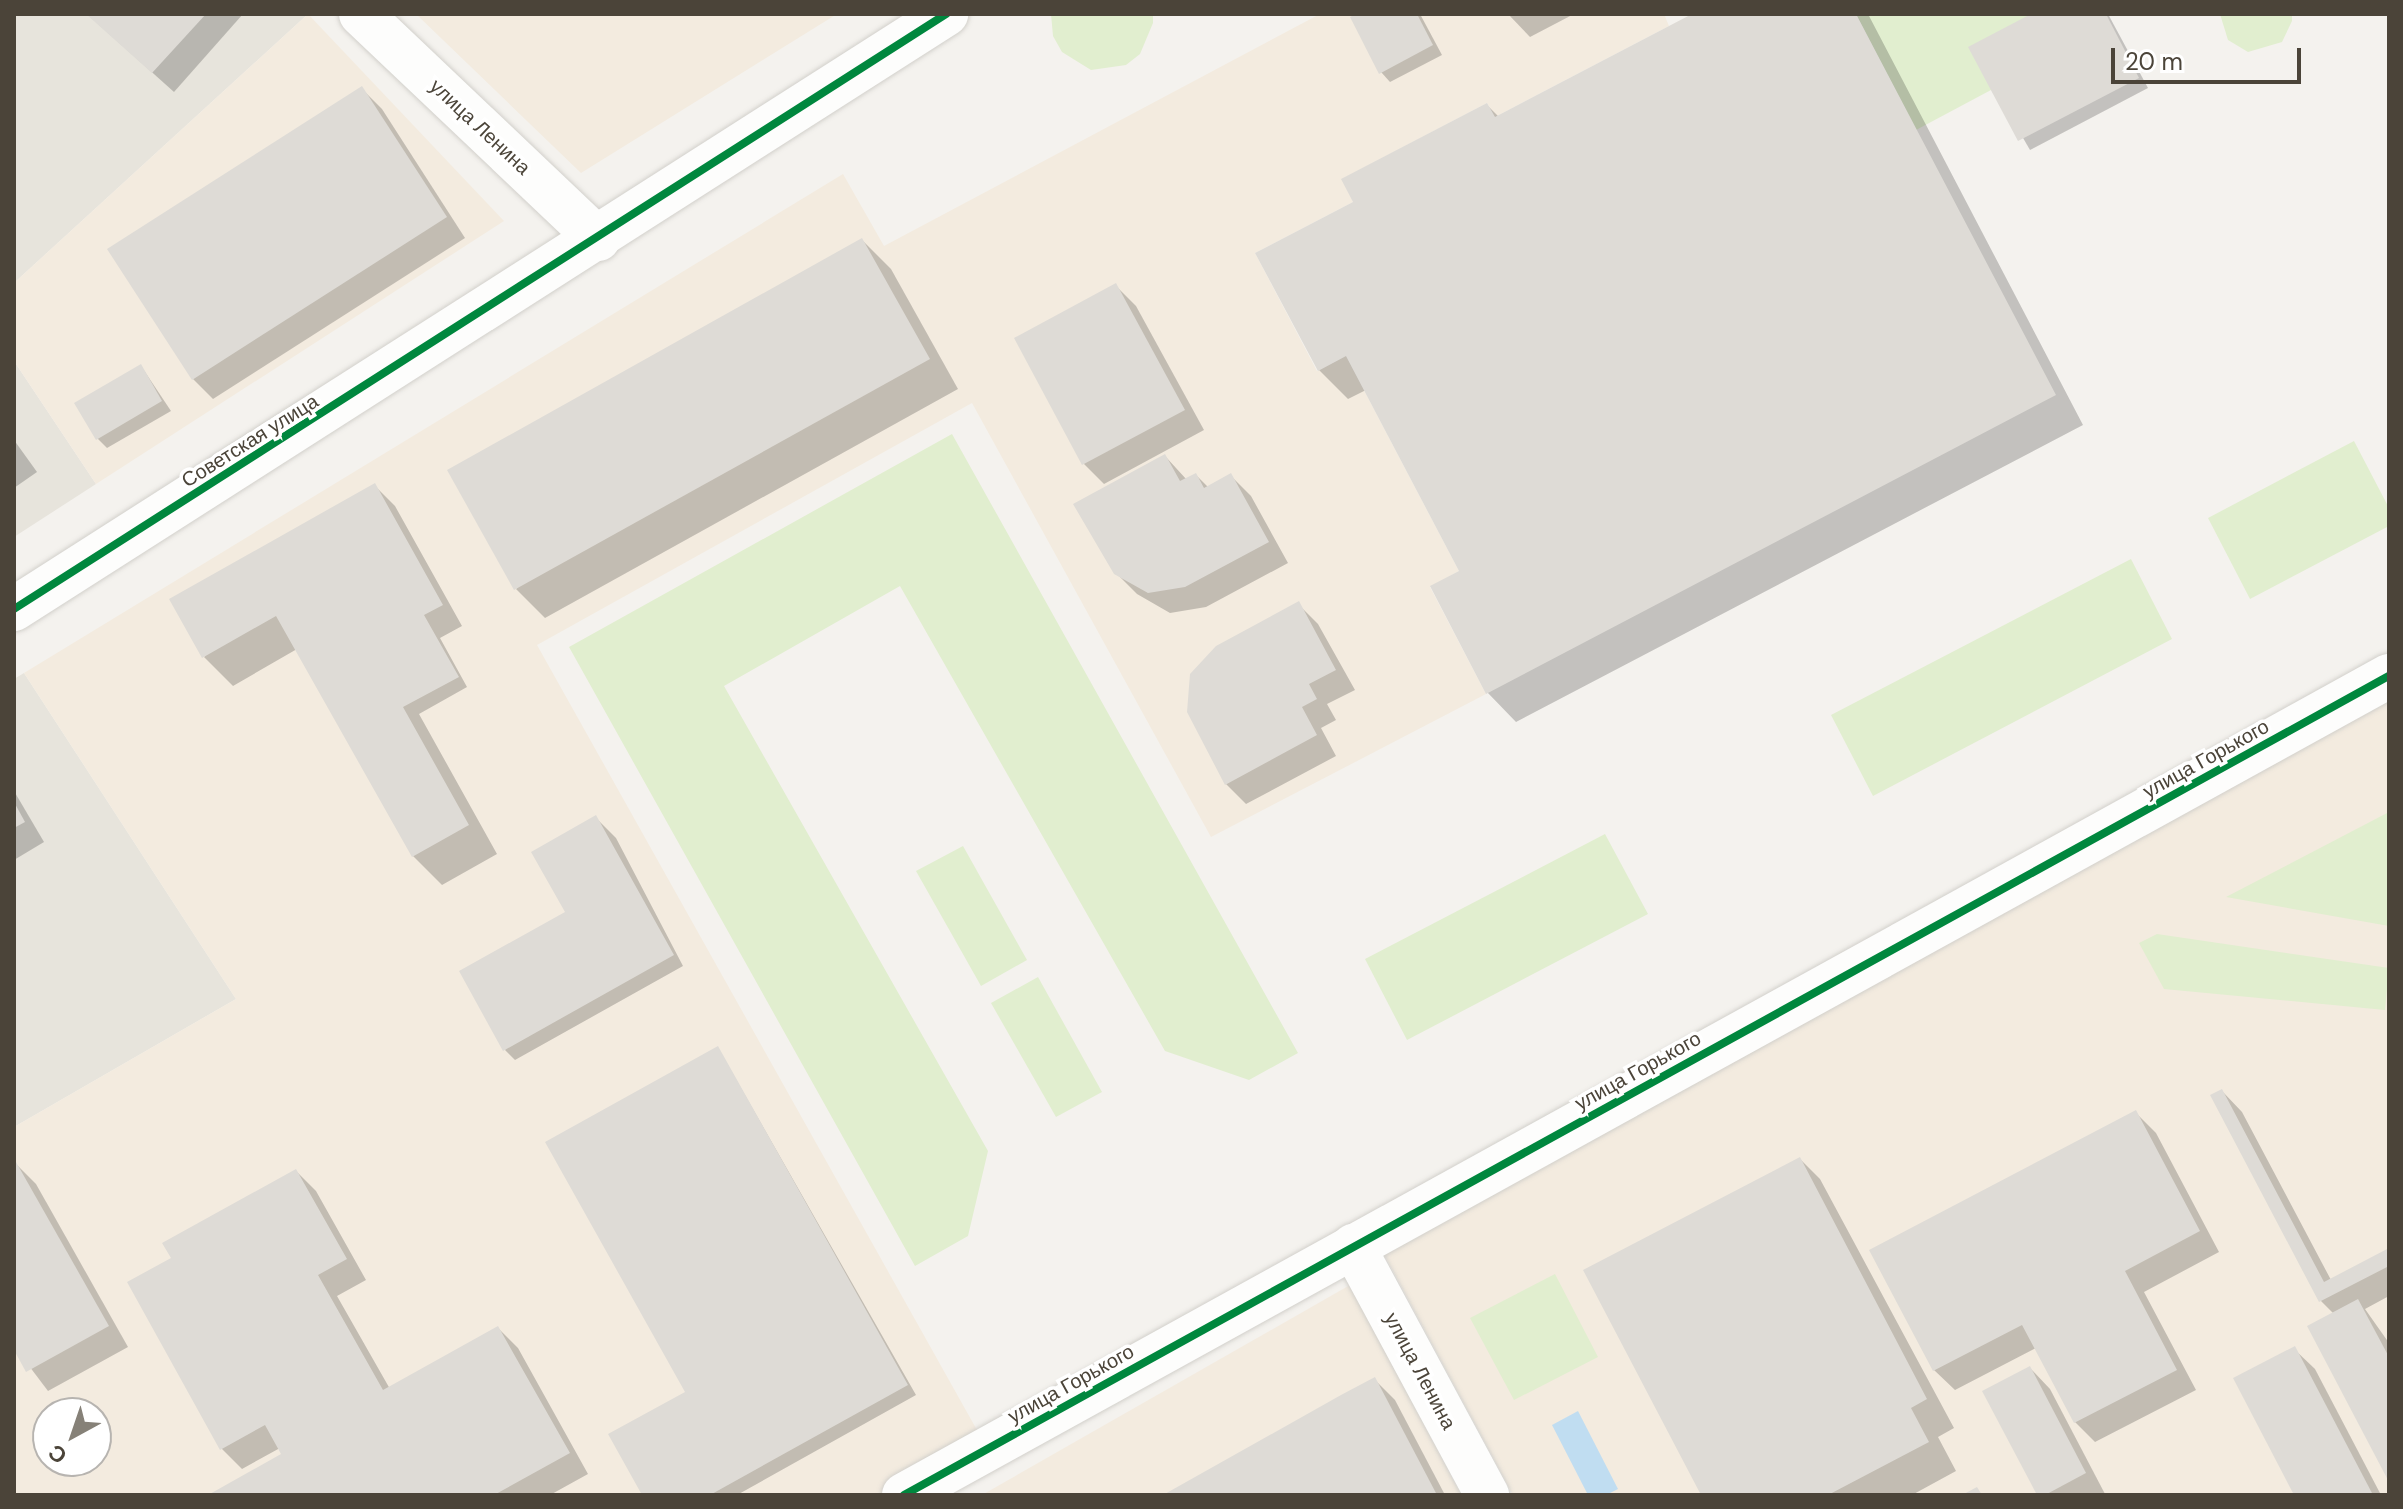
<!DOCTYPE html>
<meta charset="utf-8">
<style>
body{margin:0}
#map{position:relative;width:2403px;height:1509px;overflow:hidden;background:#f4f2ee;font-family:"DM Sans",sans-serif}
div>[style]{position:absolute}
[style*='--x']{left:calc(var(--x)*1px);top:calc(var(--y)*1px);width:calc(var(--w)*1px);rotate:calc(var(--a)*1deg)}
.residential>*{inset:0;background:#e7e4dc}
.commercial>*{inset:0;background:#f3ebdf}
.green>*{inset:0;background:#e1eecf}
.water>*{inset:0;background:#c0ddf1}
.shadow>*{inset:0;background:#0003}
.building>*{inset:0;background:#dedbd6}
.roads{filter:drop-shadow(0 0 2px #d2d0cb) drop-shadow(0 0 2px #d2d0cb)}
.minor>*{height:44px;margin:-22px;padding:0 22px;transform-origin:22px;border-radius:22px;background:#fdfdfc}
.cycleway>*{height:8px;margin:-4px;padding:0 4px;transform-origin:4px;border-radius:4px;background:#00873e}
span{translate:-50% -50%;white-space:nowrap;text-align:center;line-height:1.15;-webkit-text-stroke:7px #fff;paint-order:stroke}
.street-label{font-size:20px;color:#4b4439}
.frame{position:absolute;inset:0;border:16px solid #4b4439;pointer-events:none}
.north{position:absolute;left:32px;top:1397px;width:80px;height:80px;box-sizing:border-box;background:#fff;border:2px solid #b7b4b0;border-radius:50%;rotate:220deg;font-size:22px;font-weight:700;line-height:32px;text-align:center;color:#4b4439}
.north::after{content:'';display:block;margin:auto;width:28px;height:36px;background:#868178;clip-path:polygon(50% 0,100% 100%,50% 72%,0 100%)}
.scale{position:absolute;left:2111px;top:48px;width:190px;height:36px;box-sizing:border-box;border:4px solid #4b4439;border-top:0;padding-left:10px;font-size:24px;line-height:28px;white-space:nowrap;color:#4b4439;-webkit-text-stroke:6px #fff;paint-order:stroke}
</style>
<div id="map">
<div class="residential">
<i style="clip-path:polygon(14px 14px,308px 14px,14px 283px)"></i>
<i style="clip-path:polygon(14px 361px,96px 484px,14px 537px)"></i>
<i style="clip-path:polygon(24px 673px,236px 999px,14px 1127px,14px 679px)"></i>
</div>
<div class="commercial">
<i style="clip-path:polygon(308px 14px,504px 221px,96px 484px,14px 361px,14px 283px)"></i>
<i style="clip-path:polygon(416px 14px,837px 14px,581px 173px)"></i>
<i style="clip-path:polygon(evenodd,1320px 14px,1664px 14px,1669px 26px,1495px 117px,1487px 103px,1342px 179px,1353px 202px,1255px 253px,1317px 371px,1346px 356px,1459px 571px,1430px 587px,1486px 694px,1211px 837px,972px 403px,537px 645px,982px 1439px,880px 1495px,14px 1495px,14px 1127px,236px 999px,24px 673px,843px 174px,884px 246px,1320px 14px,48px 1413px,96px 1413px,96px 1461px,48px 1461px,48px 1413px)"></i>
<i style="clip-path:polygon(2389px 668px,2389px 1495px,1513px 1495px,1369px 1226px)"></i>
<i style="clip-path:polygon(1350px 1285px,1461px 1495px,982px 1495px)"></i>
</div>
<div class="green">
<i style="clip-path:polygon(1051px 14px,1153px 14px,1153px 23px,1140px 54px,1126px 65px,1091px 70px,1062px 52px,1053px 36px)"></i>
<i style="clip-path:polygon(1856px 14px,2031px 14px,1991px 90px,1916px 130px)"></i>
<i style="clip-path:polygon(2220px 14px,2292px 14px,2292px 21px,2282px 42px,2248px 52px,2228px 40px)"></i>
<i style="clip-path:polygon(952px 434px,1298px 1053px,1249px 1080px,1165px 1051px,900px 586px,724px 686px,988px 1151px,968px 1236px,915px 1266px,569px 647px)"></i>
<i style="clip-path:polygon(2354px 441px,2389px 508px,2389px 526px,2250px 599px,2208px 518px)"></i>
<i style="clip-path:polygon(2131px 559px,2172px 639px,1873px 796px,1831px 715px)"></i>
<i style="clip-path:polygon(2389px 812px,2389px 926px,2226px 897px)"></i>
<i style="clip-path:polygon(1605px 834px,1648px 914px,1407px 1040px,1365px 959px)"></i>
<i style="clip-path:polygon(963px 846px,1027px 960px,981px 986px,916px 871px)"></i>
<i style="clip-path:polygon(2157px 934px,2389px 968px,2385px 1010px,2164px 989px,2139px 943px)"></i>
<i style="clip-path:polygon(1038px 977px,1102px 1092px,1056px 1117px,991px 1003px)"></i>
<i style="clip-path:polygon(1555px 1274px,1598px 1357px,1514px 1400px,1470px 1318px)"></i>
</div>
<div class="water">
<i style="clip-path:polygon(1578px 1411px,1618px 1489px,1606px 1495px,1588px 1495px,1552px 1425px)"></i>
</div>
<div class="shadow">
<i style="clip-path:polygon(87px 14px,243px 14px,174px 92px)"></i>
<i style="clip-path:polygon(1360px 14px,1420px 14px,1442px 55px,1390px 82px,1381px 72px)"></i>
<i style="clip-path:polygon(1508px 14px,1574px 14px,1530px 37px)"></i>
<i style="clip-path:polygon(1696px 14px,1868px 14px,2083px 425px,1516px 722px,1487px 692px,1462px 572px,1366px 390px,1348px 399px,1319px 370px,1356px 203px,1487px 105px,1499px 117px)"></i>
<i style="clip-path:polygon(2036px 14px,2108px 14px,2148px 88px,2030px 150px,1971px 48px)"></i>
<i style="clip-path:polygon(362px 89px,382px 109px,465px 238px,213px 399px,193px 379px)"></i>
<i style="clip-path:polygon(862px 240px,891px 269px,958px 389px,545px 618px,516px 589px)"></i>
<i style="clip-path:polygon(1116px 286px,1136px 306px,1204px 430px,1104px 484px,1084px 464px)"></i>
<i style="clip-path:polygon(141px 366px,171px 411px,107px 448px,97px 438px)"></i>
<i style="clip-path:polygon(14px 440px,37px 472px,14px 488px)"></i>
<i style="clip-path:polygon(1165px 456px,1187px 480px,1196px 475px,1209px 488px,1231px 476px,1251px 496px,1288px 563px,1206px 607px,1170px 613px,1137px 594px,1116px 573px)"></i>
<i style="clip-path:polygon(375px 486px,395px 506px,462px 626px,440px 638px,467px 687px,419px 714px,497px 854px,442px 885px,413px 856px,297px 649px,233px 686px,204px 657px)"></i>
<i style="clip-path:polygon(1298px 604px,1318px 624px,1355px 690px,1327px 704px,1336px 720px,1321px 728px,1336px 756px,1246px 804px,1226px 784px)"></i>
<i style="clip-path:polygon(14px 791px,44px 842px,14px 860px)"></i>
<i style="clip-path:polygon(596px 818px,616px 838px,683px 966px,515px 1060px,505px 1050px,568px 912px)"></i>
<i style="clip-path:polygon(718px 1048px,916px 1395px,737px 1495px,644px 1495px,688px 1392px)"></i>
<i style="clip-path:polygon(2222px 1091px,2242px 1112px,2331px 1280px,2389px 1250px,2389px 1296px,2365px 1309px,2389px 1343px,2389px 1477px,2334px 1314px,2321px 1301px,2213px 1096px)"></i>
<i style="clip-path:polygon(2136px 1113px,2156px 1133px,2219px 1252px,2144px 1292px,2196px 1390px,2095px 1442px,2075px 1422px,2036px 1348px,1955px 1390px,1934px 1370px)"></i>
<i style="clip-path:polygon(1800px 1159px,1820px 1179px,1954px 1428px,1938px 1437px,1956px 1471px,1912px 1495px,1703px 1495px)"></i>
<i style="clip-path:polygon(16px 1164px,36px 1184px,128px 1347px,48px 1391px,14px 1346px)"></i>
<i style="clip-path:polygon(296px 1171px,316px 1191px,366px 1280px,337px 1296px,390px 1389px,498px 1328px,518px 1348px,588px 1474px,550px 1495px,212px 1495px,284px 1455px,280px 1448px,242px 1469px,222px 1449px,170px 1261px)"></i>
<i style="clip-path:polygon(2294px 1349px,2315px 1369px,2381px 1495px,2297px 1495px)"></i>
<i style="clip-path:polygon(2030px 1368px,2050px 1389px,2105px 1494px,2039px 1495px)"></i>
<i style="clip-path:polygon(1375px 1380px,1395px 1400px,1445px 1495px,1167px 1495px)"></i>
</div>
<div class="building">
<i style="clip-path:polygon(86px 14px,206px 14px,152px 73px)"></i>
<i style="clip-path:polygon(1356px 14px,1417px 14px,1433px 45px,1379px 74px,1350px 17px)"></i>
<i style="clip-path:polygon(1692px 14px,1856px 14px,2056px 395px,1486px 694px,1430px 586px,1459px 571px,1346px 356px,1318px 371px,1255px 253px,1353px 202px,1341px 179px,1487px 103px,1495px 117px)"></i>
<i style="clip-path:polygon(2031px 14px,2106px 14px,2139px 78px,2018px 141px,1968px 47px)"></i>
<i style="clip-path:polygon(362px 86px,447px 217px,192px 380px,107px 249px)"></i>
<i style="clip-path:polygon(862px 238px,930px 359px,514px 590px,447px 470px)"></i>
<i style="clip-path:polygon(1116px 283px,1185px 410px,1082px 465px,1014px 338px)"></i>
<i style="clip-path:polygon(141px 364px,162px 401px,96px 440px,74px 403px)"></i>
<i style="clip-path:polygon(1165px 454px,1180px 481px,1196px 473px,1204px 488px,1231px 473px,1269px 542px,1185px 587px,1148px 593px,1114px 574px,1073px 504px)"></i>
<i style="clip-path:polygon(375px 483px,443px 605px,424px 615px,459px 677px,403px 707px,469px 825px,412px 857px,276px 616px,202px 658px,169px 599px)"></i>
<i style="clip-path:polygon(1299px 601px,1336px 670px,1309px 684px,1317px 699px,1302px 707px,1317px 735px,1225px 785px,1187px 712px,1190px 674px,1216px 646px)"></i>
<i style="clip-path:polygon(14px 802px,25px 822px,14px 828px)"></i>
<i style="clip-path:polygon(596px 815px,674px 955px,503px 1051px,459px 971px,565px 912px,531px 852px)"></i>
<i style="clip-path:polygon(718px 1046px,908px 1385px,710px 1495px,642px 1495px,608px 1434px,685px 1392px,545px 1142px)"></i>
<i style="clip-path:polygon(2222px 1089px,2324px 1282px,2389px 1248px,2389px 1266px,2319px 1302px,2210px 1095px)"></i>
<i style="clip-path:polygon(2136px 1110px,2200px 1231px,2125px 1271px,2177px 1370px,2074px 1423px,2022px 1325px,1933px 1371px,1869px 1250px)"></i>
<i style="clip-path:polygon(1800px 1157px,1927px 1399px,1911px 1408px,1929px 1442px,1828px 1495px,1701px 1495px,1583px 1270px)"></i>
<i style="clip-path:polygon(16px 1162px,109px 1326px,26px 1372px,14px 1350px)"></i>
<i style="clip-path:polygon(296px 1169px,347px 1259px,318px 1275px,383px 1390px,498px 1326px,570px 1453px,494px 1495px,208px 1495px,281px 1454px,265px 1425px,220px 1450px,127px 1282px,171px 1258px,162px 1243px)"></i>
<i style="clip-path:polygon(2358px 1299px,2389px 1357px,2389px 1482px,2307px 1326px)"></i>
<i style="clip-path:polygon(2295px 1346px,2373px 1495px,2294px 1495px,2233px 1378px)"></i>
<i style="clip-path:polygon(2030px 1366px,2086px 1473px,2045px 1495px,2037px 1495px,1982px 1391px)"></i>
<i style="clip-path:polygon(1375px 1377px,1437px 1495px,1163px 1495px,1341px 1395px)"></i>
<i style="clip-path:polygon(1977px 1487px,1982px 1495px,1962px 1495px)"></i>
</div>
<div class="roads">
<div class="minor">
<i style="--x:361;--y:14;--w:327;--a:43.5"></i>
<i style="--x:14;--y:609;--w:1106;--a:-32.55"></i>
<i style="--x:1353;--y:1246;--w:283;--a:61.7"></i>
<i style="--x:904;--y:1495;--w:1696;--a:-28.88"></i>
</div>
</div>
<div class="cycleway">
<i style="--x:14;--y:609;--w:1106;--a:-32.55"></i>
<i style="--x:904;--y:1495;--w:1696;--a:-28.88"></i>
</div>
<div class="street-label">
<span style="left:480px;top:127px;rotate:43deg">улица Ленина</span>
<span style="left:250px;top:441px;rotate:-32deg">Советская улица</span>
<span style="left:2206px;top:759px;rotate:-29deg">улица Горького</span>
<span style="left:1638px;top:1071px;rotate:-29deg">улица Горького</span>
<span style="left:1420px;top:1371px;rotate:62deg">улица Ленина</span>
<span style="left:1071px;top:1384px;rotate:-29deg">улица Горького</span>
</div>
<div class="frame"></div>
<div class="north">С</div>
<div class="scale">20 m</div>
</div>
